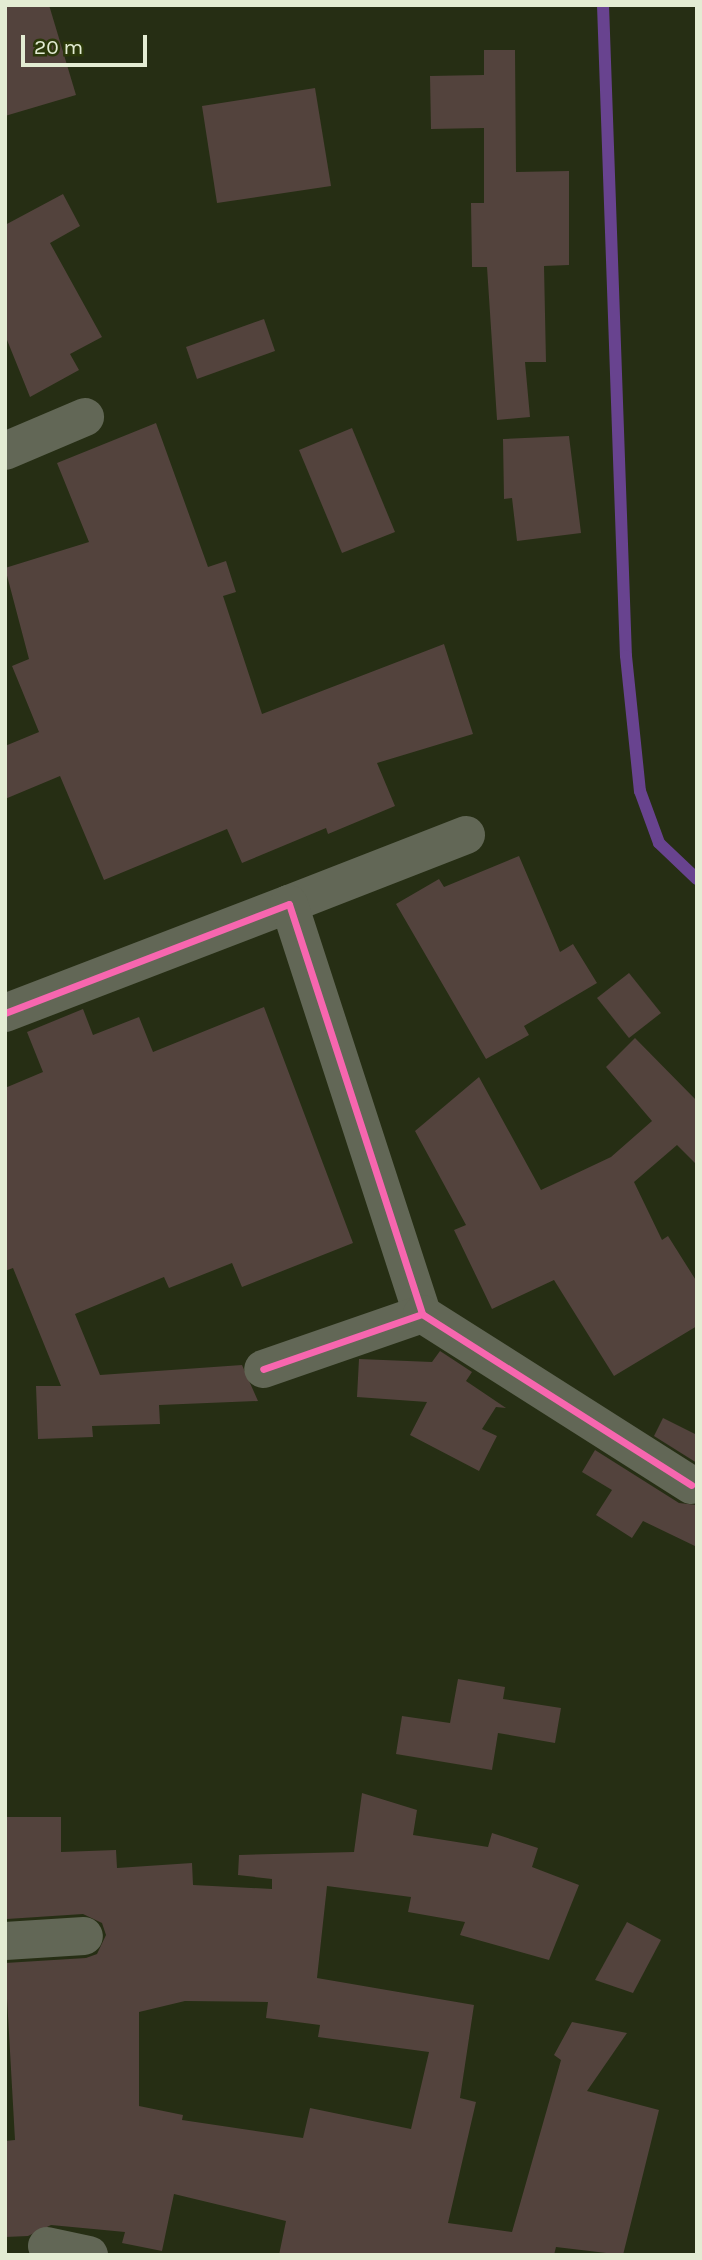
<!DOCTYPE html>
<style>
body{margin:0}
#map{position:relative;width:702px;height:2260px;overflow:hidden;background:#262e14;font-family:Karla,sans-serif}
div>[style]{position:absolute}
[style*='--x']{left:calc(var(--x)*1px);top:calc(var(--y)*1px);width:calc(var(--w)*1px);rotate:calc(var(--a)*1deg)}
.stream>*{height:12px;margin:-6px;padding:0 6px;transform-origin:6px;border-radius:6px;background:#68438f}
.building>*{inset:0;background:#53433d}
.minor>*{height:38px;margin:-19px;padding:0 19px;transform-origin:19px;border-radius:19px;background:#626756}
.cycleway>*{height:7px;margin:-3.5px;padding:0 3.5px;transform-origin:3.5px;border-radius:3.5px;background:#f766af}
span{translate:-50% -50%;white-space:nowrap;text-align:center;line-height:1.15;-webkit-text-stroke:7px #2b380a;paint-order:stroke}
.frame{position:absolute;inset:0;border:7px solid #e3ecd3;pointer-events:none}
.scale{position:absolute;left:21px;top:35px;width:126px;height:32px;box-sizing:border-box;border:4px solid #e3ecd3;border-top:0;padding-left:9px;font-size:21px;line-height:24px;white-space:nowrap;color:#e3ecd3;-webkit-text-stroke:5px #2b380a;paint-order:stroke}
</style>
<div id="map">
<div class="stream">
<i style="--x:603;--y:5;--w:651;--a:87.98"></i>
<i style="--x:626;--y:656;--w:136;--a:84.1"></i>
<i style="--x:640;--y:791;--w:55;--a:69.9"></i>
<i style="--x:659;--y:843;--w:52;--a:43.5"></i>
</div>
<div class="building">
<i style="clip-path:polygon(5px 5px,49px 5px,76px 95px,5px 116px)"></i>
<i style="clip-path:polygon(484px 50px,515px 50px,516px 172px,569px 171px,569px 265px,544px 266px,546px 362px,525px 362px,530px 417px,497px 420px,487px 267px,472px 267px,471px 203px,484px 203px,484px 128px,431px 129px,430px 76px,484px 75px)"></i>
<i style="clip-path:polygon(315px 88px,331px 186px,217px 203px,202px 106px)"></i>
<i style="clip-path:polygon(63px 194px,80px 226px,50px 243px,102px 337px,70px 354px,79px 370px,30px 397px,5px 335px,5px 225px)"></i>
<i style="clip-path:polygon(264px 319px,275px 351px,197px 379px,186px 347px)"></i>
<i style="clip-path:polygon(156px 423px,208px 567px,226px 561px,236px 592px,223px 596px,262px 714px,444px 644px,473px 734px,377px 763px,395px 806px,328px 834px,326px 828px,242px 863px,227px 829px,104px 880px,60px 776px,5px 799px,5px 746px,39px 732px,12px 666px,29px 659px,5px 568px,89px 542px,57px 463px)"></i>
<i style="clip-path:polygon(352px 428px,395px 532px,342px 553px,299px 450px)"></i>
<i style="clip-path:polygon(569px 436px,581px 533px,517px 541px,512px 498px,504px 499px,503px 439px)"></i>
<i style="clip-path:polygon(519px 856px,560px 952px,573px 944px,597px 983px,524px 1026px,529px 1035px,486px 1059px,396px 904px,439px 879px,444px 887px)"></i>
<i style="clip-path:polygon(629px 973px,661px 1013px,629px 1038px,597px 998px)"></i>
<i style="clip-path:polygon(264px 1007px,353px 1243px,242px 1287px,232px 1263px,169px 1288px,164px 1277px,75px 1314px,100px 1375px,242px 1365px,258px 1401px,159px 1405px,160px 1424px,92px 1426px,93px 1437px,38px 1439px,36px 1386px,61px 1386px,13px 1268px,5px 1271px,5px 1088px,43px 1072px,27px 1032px,83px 1009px,93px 1035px,139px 1017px,153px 1052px)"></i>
<i style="clip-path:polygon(635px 1038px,697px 1101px,697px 1165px,677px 1145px,634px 1182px,662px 1240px,668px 1236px,697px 1282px,697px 1326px,614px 1376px,554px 1280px,492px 1309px,454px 1230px,466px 1225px,415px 1131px,479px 1077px,541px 1190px,611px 1157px,652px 1121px,606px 1067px)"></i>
<i style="clip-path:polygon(440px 1351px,472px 1372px,466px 1381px,506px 1408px,496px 1407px,482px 1429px,497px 1436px,479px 1471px,410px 1435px,427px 1402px,357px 1397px,359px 1359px,432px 1362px)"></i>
<i style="clip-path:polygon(663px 1418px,697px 1435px,697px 1463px,654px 1436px)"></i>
<i style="clip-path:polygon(595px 1450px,679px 1503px,697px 1505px,697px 1547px,643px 1521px,632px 1538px,596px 1515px,612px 1490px,582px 1472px)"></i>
<i style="clip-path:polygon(458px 1679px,505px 1687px,503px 1699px,561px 1708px,555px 1743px,498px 1733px,492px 1770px,396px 1754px,402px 1716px,450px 1723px)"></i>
<i style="clip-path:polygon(evenodd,362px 1793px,417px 1810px,413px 1835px,488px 1847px,492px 1833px,538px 1848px,532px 1867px,579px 1885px,549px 1960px,460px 1935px,465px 1922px,408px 1912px,411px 1897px,327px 1886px,317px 1978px,474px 2005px,460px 2098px,476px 2102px,448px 2223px,512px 2232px,561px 2060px,554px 2055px,572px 2022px,627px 2033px,587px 2091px,659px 2110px,623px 2255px,556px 2247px,554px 2255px,279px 2255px,286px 2221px,174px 2194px,162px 2251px,122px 2243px,125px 2232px,51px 2225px,28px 2236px,5px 2237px,5px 2141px,15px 2140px,5px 1963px,86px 1958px,97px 1954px,106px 1935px,102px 1923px,83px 1914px,7px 1919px,7px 1817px,61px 1817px,61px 1852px,116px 1850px,117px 1868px,192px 1863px,193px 1885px,272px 1889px,272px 1879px,238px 1875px,239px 1855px,354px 1852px,362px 1793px,185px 2001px,268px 2002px,266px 2018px,320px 2025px,318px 2037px,429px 2052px,411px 2129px,310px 2108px,303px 2138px,182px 2120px,183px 2115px,139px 2106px,139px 2012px,185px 2001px)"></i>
<i style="clip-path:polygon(627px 1922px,661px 1940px,633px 1993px,595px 1980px)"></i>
</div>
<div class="minor">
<i style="--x:5;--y:451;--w:87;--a:-23"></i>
<i style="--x:289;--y:904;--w:190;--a:-21.3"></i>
<i style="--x:5;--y:1013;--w:304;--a:-21"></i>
<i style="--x:289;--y:904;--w:431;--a:72"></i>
<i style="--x:422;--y:1314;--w:168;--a:160.9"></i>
<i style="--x:422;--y:1314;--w:319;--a:32.4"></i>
<i style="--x:5;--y:1941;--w:79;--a:-3.6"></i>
<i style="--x:47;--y:2246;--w:43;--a:12.1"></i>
</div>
<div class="cycleway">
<i style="--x:5;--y:1013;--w:304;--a:-21"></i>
<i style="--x:289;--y:904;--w:431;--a:72"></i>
<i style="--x:422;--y:1314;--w:168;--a:160.9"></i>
<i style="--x:422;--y:1314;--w:319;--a:32.4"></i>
</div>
<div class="frame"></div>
<div class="scale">20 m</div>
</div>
